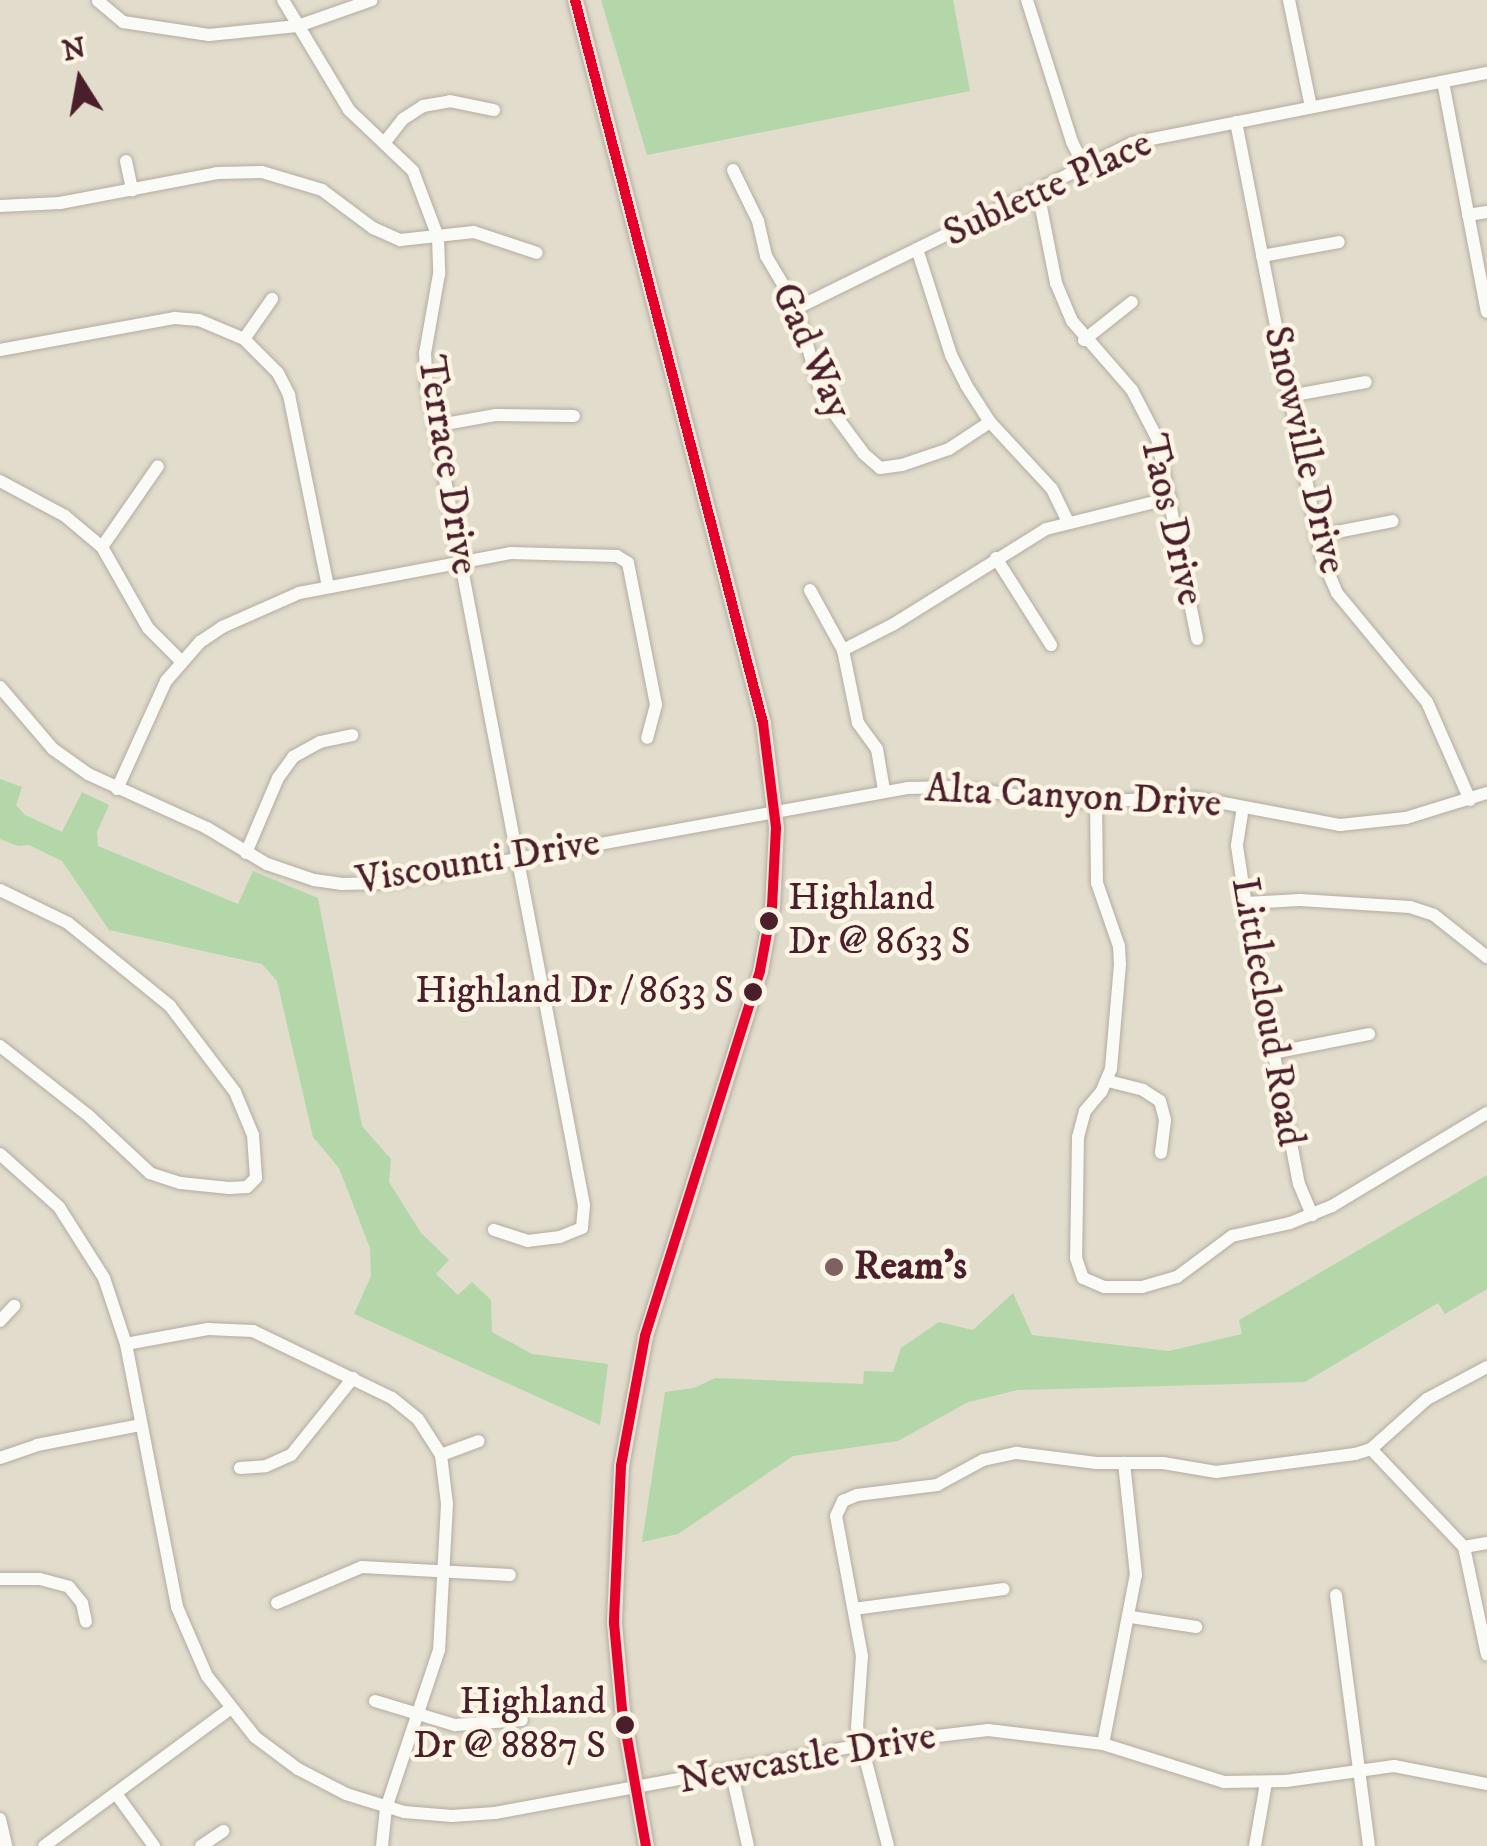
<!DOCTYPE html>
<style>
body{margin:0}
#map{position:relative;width:1487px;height:1846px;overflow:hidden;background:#e1dccb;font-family:"IM FELL DW Pica",serif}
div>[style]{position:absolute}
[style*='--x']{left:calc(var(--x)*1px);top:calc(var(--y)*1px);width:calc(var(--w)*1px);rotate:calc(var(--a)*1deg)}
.green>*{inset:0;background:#b3d7a9}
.roads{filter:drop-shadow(0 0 2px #b3aca3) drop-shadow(0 0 2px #b3aca3)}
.minor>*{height:12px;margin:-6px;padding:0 6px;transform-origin:6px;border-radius:6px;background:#fafaf7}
.major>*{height:15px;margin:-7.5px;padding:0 7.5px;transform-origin:7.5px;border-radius:7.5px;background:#eae2d6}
.bus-1>*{height:10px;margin:-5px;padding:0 5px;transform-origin:5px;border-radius:5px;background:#e4002b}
.dots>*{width:28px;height:28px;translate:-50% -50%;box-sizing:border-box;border:5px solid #fcf5e5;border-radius:50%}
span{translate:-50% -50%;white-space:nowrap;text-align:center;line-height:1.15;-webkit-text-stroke:9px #fcf5e5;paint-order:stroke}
.bus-label{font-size:38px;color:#4a1f2b}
.left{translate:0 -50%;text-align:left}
.right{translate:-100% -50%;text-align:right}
.street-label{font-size:40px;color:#4a1f2b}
.poi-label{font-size:40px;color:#4a1f2b;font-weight:700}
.north{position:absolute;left:30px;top:30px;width:100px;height:100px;-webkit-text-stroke:8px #fcf5e5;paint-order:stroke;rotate:349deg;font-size:28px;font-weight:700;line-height:40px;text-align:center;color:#4a1f2b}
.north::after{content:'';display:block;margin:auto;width:35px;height:45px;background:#4a1f2b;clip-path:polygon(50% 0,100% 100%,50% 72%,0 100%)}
</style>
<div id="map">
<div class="green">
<i style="clip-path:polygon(601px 0,953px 0,970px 91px,647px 155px)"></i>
<i style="clip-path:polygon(0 779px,22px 787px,16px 805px,25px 815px,62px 832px,82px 792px,109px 805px,97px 832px,98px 846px,238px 904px,253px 871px,318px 898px,362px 1126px,391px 1159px,389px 1182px,421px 1233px,449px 1260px,436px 1274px,458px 1295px,472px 1282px,491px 1300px,492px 1332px,532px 1354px,608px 1364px,600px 1425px,354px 1314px,371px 1276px,370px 1248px,339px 1168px,313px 1137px,277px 981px,262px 964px,109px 930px,62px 861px,29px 845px,18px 846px,0 839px)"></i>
<i style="clip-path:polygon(1487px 1175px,1487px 1289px,1445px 1314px,1438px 1303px,1305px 1382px,1018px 1390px,968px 1402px,898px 1441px,793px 1456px,678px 1534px,642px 1542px,665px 1392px,694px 1388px,715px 1378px,863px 1384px,864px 1371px,893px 1372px,901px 1348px,939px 1322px,973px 1330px,1013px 1293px,1032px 1335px,1169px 1351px,1242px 1334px,1239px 1320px)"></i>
</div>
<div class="roads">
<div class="minor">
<i style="--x:283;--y:0;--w:128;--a:59"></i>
<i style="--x:349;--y:110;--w:88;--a:43.6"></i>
<i style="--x:413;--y:171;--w:71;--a:69.3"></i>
<i style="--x:438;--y:237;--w:37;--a:88"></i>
<i style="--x:439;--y:274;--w:80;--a:100"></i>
<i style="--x:425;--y:353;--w:33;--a:87"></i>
<i style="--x:427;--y:386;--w:834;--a:79.15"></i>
<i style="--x:584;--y:1205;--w:23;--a:95"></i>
<i style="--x:582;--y:1228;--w:24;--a:158"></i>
<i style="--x:560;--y:1237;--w:32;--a:173"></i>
<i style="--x:528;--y:1241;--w:36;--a:-162"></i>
<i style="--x:1027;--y:0;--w:149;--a:72.4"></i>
<i style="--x:1072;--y:142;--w:29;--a:63"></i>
<i style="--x:1289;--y:0;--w:109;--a:78.4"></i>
<i style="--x:98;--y:1;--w:33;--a:40"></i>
<i style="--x:123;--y:22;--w:87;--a:8.6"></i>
<i style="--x:209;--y:35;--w:89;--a:-5.8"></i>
<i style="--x:298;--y:26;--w:78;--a:-19.4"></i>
<i style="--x:1443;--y:82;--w:234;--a:79.2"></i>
<i style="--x:1236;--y:122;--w:442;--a:78.9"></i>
<i style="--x:1321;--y:556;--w:40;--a:66.6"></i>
<i style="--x:1337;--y:593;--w:141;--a:50.5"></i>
<i style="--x:1427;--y:702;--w:107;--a:66.3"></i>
<i style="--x:385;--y:142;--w:29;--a:-52"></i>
<i style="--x:403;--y:119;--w:24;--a:-33"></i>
<i style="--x:423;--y:106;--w:27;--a:-10"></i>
<i style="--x:450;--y:101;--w:45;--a:11.6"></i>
<i style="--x:126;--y:161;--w:30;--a:78"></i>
<i style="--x:733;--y:170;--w:57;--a:63.9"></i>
<i style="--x:758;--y:221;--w:36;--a:77"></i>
<i style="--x:766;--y:256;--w:61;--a:59.2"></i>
<i style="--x:797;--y:308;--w:78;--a:74.4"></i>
<i style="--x:818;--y:383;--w:28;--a:64"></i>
<i style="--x:830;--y:408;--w:57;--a:53.5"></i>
<i style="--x:864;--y:454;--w:21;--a:41"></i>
<i style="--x:880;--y:468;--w:22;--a:-8"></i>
<i style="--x:902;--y:465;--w:50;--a:-18.8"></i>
<i style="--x:949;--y:449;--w:49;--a:-33.4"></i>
<i style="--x:1038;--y:192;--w:93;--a:78.8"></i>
<i style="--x:1056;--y:283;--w:41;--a:67.2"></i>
<i style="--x:1072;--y:321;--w:91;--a:49"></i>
<i style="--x:1132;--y:390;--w:54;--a:62.5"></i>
<i style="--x:1157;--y:438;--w:205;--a:78.7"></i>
<i style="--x:0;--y:206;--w:60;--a:-2.9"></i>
<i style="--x:60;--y:203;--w:160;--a:-10.8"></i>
<i style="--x:217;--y:173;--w:45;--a:-1.3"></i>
<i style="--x:262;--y:172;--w:63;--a:16.7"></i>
<i style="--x:322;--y:190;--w:64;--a:36.7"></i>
<i style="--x:373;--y:228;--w:30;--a:24"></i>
<i style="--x:400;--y:240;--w:74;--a:-6.2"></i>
<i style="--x:474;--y:232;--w:66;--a:18.4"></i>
<i style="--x:1468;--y:215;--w:19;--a:-9"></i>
<i style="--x:917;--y:249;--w:111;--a:72.2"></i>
<i style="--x:951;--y:355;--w:34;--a:63"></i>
<i style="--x:966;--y:385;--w:44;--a:57"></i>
<i style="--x:990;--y:422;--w:91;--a:47.2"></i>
<i style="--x:1052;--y:489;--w:34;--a:64"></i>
<i style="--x:1262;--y:256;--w:78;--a:-10.3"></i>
<i style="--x:797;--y:308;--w:373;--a:-26.2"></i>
<i style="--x:1132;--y:143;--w:362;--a:-11.2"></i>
<i style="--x:244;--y:339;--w:49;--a:-55"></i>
<i style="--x:1084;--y:340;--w:61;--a:-38.4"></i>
<i style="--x:0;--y:350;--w:178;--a:-10.4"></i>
<i style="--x:175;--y:318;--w:24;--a:5"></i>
<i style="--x:199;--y:320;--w:49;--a:22.9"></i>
<i style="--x:244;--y:339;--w:48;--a:45"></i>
<i style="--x:278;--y:373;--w:25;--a:63"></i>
<i style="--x:289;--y:395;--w:195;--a:78.5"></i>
<i style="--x:1289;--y:396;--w:78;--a:-10.3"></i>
<i style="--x:434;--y:426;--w:63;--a:-10.1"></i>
<i style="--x:496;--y:415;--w:78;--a:0.7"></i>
<i style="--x:0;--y:481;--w:74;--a:28.3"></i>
<i style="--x:65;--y:516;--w:48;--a:40"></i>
<i style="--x:102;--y:547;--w:93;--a:60.4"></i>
<i style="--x:148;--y:628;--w:47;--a:45"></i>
<i style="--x:1316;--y:536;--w:78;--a:-11"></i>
<i style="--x:102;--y:547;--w:98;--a:-55.3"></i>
<i style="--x:996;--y:558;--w:103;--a:57.7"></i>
<i style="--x:810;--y:590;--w:68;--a:61.2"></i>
<i style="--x:843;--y:650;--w:75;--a:78.4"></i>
<i style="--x:858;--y:723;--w:32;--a:54"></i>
<i style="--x:877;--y:749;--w:42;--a:80.3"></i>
<i style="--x:843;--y:650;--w:57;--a:-27"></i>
<i style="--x:894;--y:624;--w:179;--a:-32"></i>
<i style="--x:1046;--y:529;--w:128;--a:-14"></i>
<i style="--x:0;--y:687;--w:82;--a:49.5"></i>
<i style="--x:53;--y:749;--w:43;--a:35.5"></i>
<i style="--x:88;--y:774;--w:131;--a:24.4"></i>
<i style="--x:207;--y:828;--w:70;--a:31"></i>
<i style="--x:267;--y:864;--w:50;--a:18.8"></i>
<i style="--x:314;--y:880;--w:27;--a:8"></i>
<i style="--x:341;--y:884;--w:44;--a:-1.3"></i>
<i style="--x:385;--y:883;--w:532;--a:-10.3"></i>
<i style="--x:908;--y:788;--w:47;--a:-1.2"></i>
<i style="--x:955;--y:787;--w:110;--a:7.8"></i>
<i style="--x:1064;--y:802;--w:133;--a:-1.7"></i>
<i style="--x:1197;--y:798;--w:146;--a:10.7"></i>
<i style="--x:1340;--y:825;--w:66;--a:-6.1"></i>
<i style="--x:1406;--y:818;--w:85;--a:-17.2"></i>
<i style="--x:117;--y:789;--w:119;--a:-65.6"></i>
<i style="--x:166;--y:681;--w:52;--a:-48.9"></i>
<i style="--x:200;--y:642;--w:27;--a:-34"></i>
<i style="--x:222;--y:627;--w:84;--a:-23.8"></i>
<i style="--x:299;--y:593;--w:215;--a:-10.7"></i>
<i style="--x:510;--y:553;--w:107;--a:1.6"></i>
<i style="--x:617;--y:556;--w:13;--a:32"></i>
<i style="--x:628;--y:563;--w:145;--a:78.8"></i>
<i style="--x:656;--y:705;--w:34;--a:105"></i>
<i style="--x:1096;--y:802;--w:81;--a:89.3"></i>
<i style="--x:1097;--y:883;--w:67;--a:70.8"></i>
<i style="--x:1119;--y:946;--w:18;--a:87"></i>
<i style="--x:1120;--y:964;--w:105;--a:94.9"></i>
<i style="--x:1111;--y:1069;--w:25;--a:113"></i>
<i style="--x:1101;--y:1092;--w:25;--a:130"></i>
<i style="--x:1085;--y:1111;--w:27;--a:105"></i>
<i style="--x:1078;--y:1137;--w:121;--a:90.9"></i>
<i style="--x:1076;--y:1258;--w:21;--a:71"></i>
<i style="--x:1083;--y:1278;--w:23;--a:23"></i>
<i style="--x:1104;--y:1287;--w:38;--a:0"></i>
<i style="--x:1142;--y:1287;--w:36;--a:-16"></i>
<i style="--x:1177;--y:1277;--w:69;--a:-36.7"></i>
<i style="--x:1232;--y:1236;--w:59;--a:-12.6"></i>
<i style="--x:1290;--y:1223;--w:45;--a:-22"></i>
<i style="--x:1332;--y:1206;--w:181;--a:-31"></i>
<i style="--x:1243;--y:807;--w:39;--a:99"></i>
<i style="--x:1237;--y:846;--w:80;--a:81.4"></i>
<i style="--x:1249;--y:925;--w:264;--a:79.1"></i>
<i style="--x:1299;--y:1184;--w:34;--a:67"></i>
<i style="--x:246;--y:853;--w:82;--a:-66.9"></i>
<i style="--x:278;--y:778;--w:26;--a:-54"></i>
<i style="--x:293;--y:757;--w:31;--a:-29"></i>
<i style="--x:320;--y:742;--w:33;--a:-12"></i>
<i style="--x:0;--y:890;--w:76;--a:25.9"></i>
<i style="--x:68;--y:923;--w:132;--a:39.1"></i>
<i style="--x:170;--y:1006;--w:108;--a:52.9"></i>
<i style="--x:235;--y:1092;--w:47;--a:67.3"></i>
<i style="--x:253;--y:1135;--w:43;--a:86"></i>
<i style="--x:256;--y:1178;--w:13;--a:135"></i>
<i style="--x:247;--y:1187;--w:18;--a:177"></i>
<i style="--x:229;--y:1188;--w:49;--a:-174.2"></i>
<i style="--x:180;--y:1183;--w:32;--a:-162"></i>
<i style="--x:150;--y:1173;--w:83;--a:-136.9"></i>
<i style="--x:89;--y:1116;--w:113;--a:-141.8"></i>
<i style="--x:1246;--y:903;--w:54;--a:-3.2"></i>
<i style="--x:1300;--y:900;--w:110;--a:3.6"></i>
<i style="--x:1410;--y:907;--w:25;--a:18"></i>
<i style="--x:1434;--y:915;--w:68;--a:38.4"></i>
<i style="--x:1273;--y:1053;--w:98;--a:-11.2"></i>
<i style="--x:1108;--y:1081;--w:36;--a:14"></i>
<i style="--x:1143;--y:1090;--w:20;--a:33"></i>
<i style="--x:1160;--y:1101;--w:20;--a:75"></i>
<i style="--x:1165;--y:1120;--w:33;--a:97"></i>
<i style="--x:0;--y:1154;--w:79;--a:41.9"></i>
<i style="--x:59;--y:1207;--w:84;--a:57.6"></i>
<i style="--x:104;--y:1278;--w:70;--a:71.6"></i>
<i style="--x:126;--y:1344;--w:268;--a:79"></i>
<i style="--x:177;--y:1607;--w:75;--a:66.5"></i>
<i style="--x:207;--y:1676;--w:78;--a:51.8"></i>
<i style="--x:255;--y:1737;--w:54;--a:36.7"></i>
<i style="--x:298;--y:1769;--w:54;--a:27.5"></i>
<i style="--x:346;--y:1794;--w:61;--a:17.2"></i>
<i style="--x:404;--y:1812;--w:48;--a:4.8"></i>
<i style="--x:452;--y:1816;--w:43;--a:-4"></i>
<i style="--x:495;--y:1813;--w:372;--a:-10.5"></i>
<i style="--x:861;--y:1745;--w:128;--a:-6.7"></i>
<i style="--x:988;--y:1730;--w:116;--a:6.9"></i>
<i style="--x:1103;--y:1744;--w:127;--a:17.4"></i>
<i style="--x:1224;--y:1782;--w:62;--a:-0.9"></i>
<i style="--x:1286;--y:1781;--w:109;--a:-7.9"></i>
<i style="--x:1394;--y:1766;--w:95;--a:11"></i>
<i style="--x:0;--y:1321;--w:21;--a:-47"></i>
<i style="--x:126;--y:1344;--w:83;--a:-10.4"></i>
<i style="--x:208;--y:1329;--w:45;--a:2.5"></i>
<i style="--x:253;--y:1331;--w:154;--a:25.7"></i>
<i style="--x:392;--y:1398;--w:33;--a:39"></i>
<i style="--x:418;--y:1419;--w:43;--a:57.4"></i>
<i style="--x:441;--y:1455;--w:49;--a:83"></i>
<i style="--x:447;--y:1504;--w:146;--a:93.1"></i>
<i style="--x:439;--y:1650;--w:167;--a:108.5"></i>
<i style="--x:386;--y:1808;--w:38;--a:96"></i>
<i style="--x:1371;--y:1449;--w:135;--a:46.5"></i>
<i style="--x:1464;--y:1547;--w:110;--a:78"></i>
<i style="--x:441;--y:1455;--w:40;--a:-20.2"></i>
<i style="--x:0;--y:1458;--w:39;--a:-19"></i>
<i style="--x:37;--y:1445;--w:106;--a:-10.9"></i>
<i style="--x:240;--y:1468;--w:26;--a:-4"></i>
<i style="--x:266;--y:1466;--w:27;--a:-24"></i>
<i style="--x:291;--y:1455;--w:99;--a:-51.2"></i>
<i style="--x:1464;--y:1547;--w:23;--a:-10"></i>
<i style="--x:0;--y:1579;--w:40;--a:0"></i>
<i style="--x:40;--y:1579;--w:30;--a:15"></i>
<i style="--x:69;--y:1587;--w:21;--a:51"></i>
<i style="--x:82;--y:1603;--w:19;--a:78"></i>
<i style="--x:1336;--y:1595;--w:253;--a:82.5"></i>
<i style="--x:277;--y:1603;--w:92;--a:-23"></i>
<i style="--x:362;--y:1567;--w:148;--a:3.1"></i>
<i style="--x:854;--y:1609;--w:151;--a:-7.6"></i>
<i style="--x:1131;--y:1617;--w:66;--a:8.7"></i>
<i style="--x:375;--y:1701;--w:84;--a:16.7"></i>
<i style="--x:455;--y:1725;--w:67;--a:-4.3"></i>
<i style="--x:1103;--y:1744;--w:172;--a:-79"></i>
<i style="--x:1136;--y:1575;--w:113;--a:-96.1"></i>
<i style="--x:731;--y:1770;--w:78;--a:77.4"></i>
<i style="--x:117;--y:1795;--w:63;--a:54"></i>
<i style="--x:0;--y:1819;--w:28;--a:77"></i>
<i style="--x:44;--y:1846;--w:231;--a:-36.4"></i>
<i style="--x:201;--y:1846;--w:27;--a:-34"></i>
<i style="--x:888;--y:1846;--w:123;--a:-104.6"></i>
<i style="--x:857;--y:1727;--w:71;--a:-86"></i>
<i style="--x:862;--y:1656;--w:142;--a:-100.5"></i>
<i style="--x:836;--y:1516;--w:17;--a:-65"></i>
<i style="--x:843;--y:1501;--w:15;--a:-23"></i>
<i style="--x:857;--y:1495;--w:81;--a:-7.1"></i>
<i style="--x:937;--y:1485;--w:52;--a:-28.5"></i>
<i style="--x:983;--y:1460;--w:35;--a:-12"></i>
<i style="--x:1017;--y:1453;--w:80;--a:7.2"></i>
<i style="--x:1096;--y:1463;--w:67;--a:0"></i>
<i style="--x:1163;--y:1463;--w:54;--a:9.6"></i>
<i style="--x:1216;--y:1472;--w:140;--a:-7.4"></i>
<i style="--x:1355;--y:1454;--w:17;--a:-17"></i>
<i style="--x:1371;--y:1449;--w:75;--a:-41.8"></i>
<i style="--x:1427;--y:1399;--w:68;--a:-28.1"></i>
<i style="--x:1255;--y:1846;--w:64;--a:-80.1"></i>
</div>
<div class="major">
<i style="--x:575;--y:0;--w:747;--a:75.42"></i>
<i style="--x:763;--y:723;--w:106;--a:82.9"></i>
<i style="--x:776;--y:828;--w:78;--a:92.9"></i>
<i style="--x:772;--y:906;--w:66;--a:100.5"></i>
<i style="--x:760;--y:971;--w:383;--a:107.5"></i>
<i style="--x:645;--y:1336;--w:132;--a:100.5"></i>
<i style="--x:621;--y:1466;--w:157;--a:92.6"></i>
<i style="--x:614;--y:1623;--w:86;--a:84.7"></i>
<i style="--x:622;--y:1709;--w:139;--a:80.1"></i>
</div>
</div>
<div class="bus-1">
<i style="--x:575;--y:0;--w:747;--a:75.42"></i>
<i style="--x:763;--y:723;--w:106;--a:82.9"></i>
<i style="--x:776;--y:828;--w:78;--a:92.9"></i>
<i style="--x:772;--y:906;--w:66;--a:100.5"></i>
<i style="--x:760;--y:971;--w:383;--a:107.5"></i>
<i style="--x:645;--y:1336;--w:132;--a:100.5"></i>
<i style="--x:621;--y:1466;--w:157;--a:92.6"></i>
<i style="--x:614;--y:1623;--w:86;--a:84.7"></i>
<i style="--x:622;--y:1709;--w:139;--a:80.1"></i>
</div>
<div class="dots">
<i style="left:769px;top:921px;background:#4a1f2b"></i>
<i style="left:753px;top:992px;background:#4a1f2b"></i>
<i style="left:834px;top:1267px;background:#7f6163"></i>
<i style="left:625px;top:1725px;background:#4a1f2b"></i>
</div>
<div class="bus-label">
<span class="left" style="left:788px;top:921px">Highland<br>Dr @ 8633 S</span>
<span class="right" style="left:734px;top:992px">Highland Dr / 8633 S</span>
<span class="right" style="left:606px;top:1725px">Highland<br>Dr @ 8887 S</span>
</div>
<div class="street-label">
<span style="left:1048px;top:189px;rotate:-25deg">Sublette Place</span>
<span style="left:811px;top:351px;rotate:66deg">Gad Way</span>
<span style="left:1304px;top:450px;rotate:77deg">Snowville Drive</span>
<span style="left:447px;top:465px;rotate:81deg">Terrace Drive</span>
<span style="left:1171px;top:520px;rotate:77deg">Taos Drive</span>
<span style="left:1073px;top:797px;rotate:3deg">Alta Canyon Drive</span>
<span style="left:478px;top:862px;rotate:-9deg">Viscounti Drive</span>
<span style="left:1267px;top:1012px;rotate:80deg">Littlecloud Road</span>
<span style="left:807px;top:1759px;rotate:-10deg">Newcastle Drive</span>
</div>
<div class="poi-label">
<span class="left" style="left:854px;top:1267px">Ream's</span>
</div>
<div class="north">N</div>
</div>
